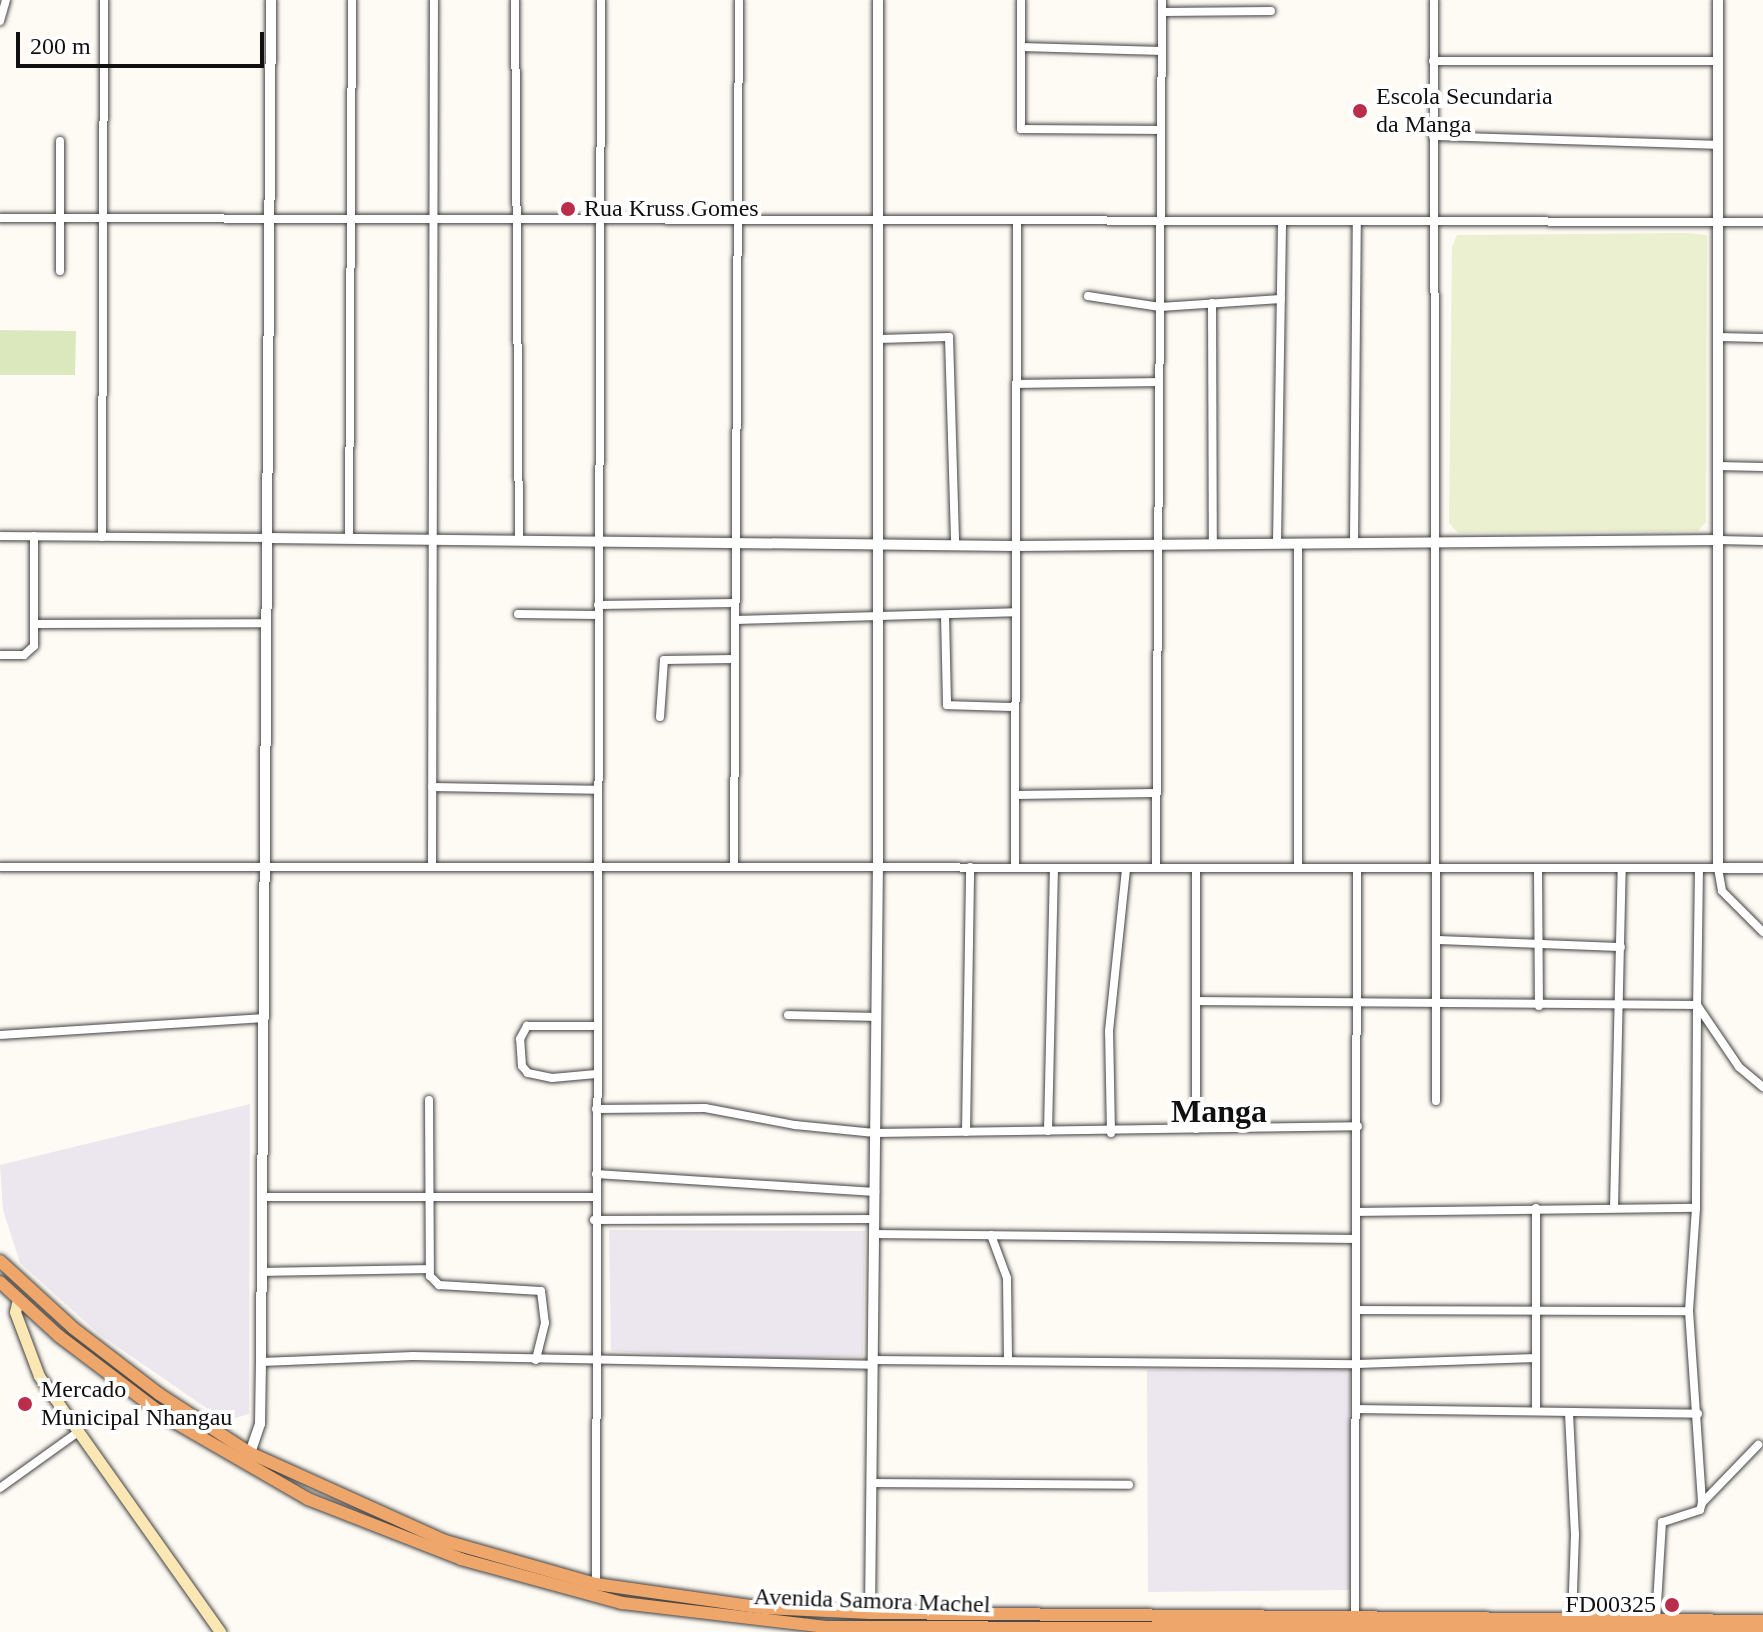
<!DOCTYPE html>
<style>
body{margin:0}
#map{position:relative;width:1763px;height:1632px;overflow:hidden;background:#fefbf4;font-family:Georgia,serif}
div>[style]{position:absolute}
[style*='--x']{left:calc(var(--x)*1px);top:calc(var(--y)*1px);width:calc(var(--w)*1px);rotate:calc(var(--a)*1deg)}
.industrial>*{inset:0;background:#ece6ee}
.green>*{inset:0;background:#dbe8be}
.pitch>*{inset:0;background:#eaf0d0}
.roads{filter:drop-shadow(0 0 2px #434343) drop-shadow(0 0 2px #434343)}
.minor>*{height:8px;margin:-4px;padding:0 4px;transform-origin:4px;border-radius:4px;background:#fff}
.tertiary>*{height:10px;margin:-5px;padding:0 5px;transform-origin:5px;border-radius:5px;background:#fff}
.secondary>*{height:11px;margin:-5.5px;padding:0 5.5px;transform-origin:5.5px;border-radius:5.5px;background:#fbe7b3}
.trunk>*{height:12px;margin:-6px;padding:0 6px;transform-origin:6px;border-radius:6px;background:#efa66a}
.dots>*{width:22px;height:22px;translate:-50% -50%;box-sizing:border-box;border:4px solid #fff;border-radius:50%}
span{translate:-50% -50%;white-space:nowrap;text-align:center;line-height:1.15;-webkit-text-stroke:8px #fff;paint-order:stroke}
.poi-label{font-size:24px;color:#101010}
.left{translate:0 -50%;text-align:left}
.right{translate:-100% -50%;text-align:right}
.street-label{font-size:24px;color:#101010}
.district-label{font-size:32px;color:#101010;font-weight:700}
.scale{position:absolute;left:16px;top:32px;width:248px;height:36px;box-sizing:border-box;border:4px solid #101010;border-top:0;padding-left:10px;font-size:24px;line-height:28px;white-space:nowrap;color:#101010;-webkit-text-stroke:6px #fff;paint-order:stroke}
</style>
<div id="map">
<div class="industrial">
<i style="clip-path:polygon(250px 1104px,249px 1414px,225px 1421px,99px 1334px,20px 1263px,3px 1210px,0 1165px)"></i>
<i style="clip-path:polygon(609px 1230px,865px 1231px,863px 1356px,753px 1360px,611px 1351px)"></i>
<i style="clip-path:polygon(1147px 1370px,1350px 1370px,1350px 1590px,1148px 1592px)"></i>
</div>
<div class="green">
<i style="clip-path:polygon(0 330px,76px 331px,75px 375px,0 375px)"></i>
</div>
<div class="pitch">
<i style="clip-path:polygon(1687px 233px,1707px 235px,1706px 522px,1698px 531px,1458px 533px,1449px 523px,1452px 247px,1457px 235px)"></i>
</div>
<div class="roads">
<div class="minor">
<i style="--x:515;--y:0;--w:541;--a:89.58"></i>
<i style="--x:1021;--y:0;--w:129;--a:90"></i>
<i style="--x:1021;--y:129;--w:140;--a:0.4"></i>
<i style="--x:1434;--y:0;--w:1101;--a:89.9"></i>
<i style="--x:1162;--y:12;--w:109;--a:-0.5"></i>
<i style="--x:0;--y:21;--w:22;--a:-74"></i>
<i style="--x:1021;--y:47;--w:141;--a:1.6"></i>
<i style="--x:1433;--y:61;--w:285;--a:0"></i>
<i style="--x:1433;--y:136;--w:285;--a:1.8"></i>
<i style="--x:60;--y:141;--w:130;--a:90"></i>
<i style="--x:0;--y:218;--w:1763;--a:0.13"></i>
<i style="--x:1088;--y:296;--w:73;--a:8.7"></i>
<i style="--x:1160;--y:307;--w:121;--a:-3.8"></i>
<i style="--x:1212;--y:303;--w:241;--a:89.8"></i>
<i style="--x:1718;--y:337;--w:45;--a:1.3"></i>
<i style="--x:879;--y:339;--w:70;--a:-1.6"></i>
<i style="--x:949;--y:337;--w:208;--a:88.3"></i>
<i style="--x:1016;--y:384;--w:143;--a:-0.8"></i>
<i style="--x:1718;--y:466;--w:45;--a:1.3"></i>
<i style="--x:0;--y:536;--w:267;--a:0.4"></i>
<i style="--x:102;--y:537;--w:537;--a:-89.79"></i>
<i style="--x:349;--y:539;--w:539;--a:-89.68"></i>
<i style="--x:1718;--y:540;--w:45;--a:1.3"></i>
<i style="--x:1277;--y:543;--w:322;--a:-89.1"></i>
<i style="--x:1298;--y:543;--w:325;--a:90"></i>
<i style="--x:1354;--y:543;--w:322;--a:-89.5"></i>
<i style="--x:598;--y:605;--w:137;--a:-0.8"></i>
<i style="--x:518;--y:614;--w:80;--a:0.7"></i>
<i style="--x:945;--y:615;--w:90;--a:88.7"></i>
<i style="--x:947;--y:705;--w:68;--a:1.7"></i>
<i style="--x:735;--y:620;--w:280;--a:-1.6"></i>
<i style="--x:34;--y:624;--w:232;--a:-0.2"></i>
<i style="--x:0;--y:655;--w:24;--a:0"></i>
<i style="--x:24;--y:655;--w:13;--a:-42"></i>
<i style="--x:34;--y:646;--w:110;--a:-90"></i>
<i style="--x:660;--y:717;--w:57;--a:-86"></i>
<i style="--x:664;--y:660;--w:70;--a:-0.8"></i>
<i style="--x:432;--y:787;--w:164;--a:1"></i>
<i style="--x:1015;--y:795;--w:141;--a:-0.8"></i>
<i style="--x:0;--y:867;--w:1718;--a:0.03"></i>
<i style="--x:1718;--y:868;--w:23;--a:80"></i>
<i style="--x:1722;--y:891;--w:58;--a:45"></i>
<i style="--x:432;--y:867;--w:867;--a:-89.87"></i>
<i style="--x:734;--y:867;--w:867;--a:-89.67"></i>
<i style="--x:1015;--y:867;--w:647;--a:-89.82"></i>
<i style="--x:1156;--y:868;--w:868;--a:-89.6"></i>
<i style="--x:1538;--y:868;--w:138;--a:89.6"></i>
<i style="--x:1699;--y:868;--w:137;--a:90.8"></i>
<i style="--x:1697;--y:1005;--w:75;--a:55.9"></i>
<i style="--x:1739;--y:1067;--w:31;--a:40"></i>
<i style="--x:1436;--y:940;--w:185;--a:2.2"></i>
<i style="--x:1196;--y:1001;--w:501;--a:0.46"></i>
<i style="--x:1697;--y:1005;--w:203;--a:90.3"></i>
<i style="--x:1696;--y:1208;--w:103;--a:93.9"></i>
<i style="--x:1689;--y:1311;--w:192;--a:86.1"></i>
<i style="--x:1702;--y:1503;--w:7;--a:106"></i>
<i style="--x:1700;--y:1510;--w:40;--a:162"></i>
<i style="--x:1662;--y:1522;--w:97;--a:93.5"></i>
<i style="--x:788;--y:1015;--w:88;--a:1.3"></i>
<i style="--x:0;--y:1035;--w:265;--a:-3.7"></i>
<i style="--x:596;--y:1074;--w:44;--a:174.8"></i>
<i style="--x:552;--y:1078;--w:25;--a:-168"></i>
<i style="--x:528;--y:1073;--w:9;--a:-131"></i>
<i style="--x:522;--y:1066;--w:27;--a:-94"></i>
<i style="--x:520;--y:1039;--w:15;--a:-62"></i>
<i style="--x:527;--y:1026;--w:69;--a:0"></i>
<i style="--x:429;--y:1100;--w:176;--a:89.7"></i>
<i style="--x:430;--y:1276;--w:13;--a:45"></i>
<i style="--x:439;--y:1285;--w:102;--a:3.4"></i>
<i style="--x:541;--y:1291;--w:32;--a:83"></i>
<i style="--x:545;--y:1323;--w:38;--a:104"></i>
<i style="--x:596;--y:1109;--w:109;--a:-0.5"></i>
<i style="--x:705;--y:1108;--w:92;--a:10.7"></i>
<i style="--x:795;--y:1125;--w:80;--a:5.7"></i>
<i style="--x:875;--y:1133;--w:483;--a:-0.8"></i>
<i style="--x:1196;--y:1129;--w:261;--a:-90"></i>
<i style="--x:1048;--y:1131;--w:263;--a:-88.7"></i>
<i style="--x:966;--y:1132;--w:265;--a:-89.1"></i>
<i style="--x:1111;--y:1133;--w:102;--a:-91.1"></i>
<i style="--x:1109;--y:1031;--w:164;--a:-84"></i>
<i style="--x:596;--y:1174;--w:280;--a:3.7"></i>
<i style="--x:262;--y:1197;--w:332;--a:0"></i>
<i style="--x:1614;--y:1208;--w:340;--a:-88.7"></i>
<i style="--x:1357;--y:1212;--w:339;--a:-0.7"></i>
<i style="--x:594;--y:1220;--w:281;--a:-0.2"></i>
<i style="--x:876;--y:1234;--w:480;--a:0.6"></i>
<i style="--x:991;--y:1235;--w:46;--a:69.6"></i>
<i style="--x:1007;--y:1278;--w:83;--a:89.3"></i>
<i style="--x:262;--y:1272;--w:167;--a:-1"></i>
<i style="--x:1356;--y:1310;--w:333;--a:0.2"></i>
<i style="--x:873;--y:1360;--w:484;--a:0.5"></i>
<i style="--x:1357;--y:1364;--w:179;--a:-1.9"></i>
<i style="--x:261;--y:1362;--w:152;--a:-2.3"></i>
<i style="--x:413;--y:1356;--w:459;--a:1.1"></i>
<i style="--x:1357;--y:1409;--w:341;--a:0.8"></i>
<i style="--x:1536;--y:1411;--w:203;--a:-90"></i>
<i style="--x:1569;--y:1413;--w:121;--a:87.2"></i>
<i style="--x:1575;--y:1534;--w:85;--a:92"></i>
<i style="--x:872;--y:1483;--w:257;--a:0.4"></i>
<i style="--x:0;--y:1488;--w:96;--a:-35.7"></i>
<i style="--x:1702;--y:1503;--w:81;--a:-46"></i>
<i style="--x:596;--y:1584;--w:1584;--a:-89.82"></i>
<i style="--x:1355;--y:1618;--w:750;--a:-89.85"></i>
</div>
<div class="tertiary">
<i style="--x:1718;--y:0;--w:868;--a:90"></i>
<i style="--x:1718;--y:868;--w:45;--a:0"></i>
<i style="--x:267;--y:538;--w:748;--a:0.61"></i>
<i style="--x:1015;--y:546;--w:703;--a:-0.49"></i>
<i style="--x:250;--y:1453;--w:31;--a:-71"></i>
<i style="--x:260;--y:1424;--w:62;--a:-89.1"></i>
<i style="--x:261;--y:1362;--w:1362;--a:-89.58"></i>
<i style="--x:870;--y:1613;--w:746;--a:-89.39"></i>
<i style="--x:878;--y:867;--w:867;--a:-90"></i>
</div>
<div class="secondary">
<i style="--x:18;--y:1299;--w:13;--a:103"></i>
<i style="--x:15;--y:1312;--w:68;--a:69.4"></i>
<i style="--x:39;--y:1376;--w:314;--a:54.7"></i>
</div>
<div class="trunk">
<i style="--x:0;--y:1261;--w:99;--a:42.5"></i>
<i style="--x:73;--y:1328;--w:108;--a:37.5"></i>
<i style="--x:159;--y:1394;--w:108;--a:33"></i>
<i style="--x:250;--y:1453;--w:214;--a:24.3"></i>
<i style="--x:445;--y:1541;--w:157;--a:15.9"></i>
<i style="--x:596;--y:1584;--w:170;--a:8.1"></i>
<i style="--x:764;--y:1608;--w:106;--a:2.7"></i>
<i style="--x:870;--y:1613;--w:893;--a:0.51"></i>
<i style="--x:0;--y:1282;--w:80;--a:42.5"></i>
<i style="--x:59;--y:1336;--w:134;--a:37.1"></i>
<i style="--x:166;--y:1417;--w:164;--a:30"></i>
<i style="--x:308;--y:1499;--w:164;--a:21.4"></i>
<i style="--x:461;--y:1559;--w:167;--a:15.3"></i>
<i style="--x:622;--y:1603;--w:204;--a:6.7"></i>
<i style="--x:825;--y:1627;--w:938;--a:0.18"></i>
</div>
</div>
<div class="dots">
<i style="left:1360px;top:111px;background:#ba2e4b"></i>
<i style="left:568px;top:209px;background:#ba2e4b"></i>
<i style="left:25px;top:1404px;background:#ba2e4b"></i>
<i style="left:1672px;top:1605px;background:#ba2e4b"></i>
</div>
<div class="poi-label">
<span class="left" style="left:1376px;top:111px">Escola Secundaria<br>da Manga</span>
<span class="left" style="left:584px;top:209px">Rua Kruss Gomes</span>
<span class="left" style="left:41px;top:1404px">Mercado<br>Municipal Nhangau</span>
<span class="right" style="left:1656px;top:1605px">FD00325</span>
</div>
<div class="street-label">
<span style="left:872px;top:1601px;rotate:2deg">Avenida Samora Machel</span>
</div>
<div class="district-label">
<span style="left:1219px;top:1111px">Manga</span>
</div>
<div class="scale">200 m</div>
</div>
